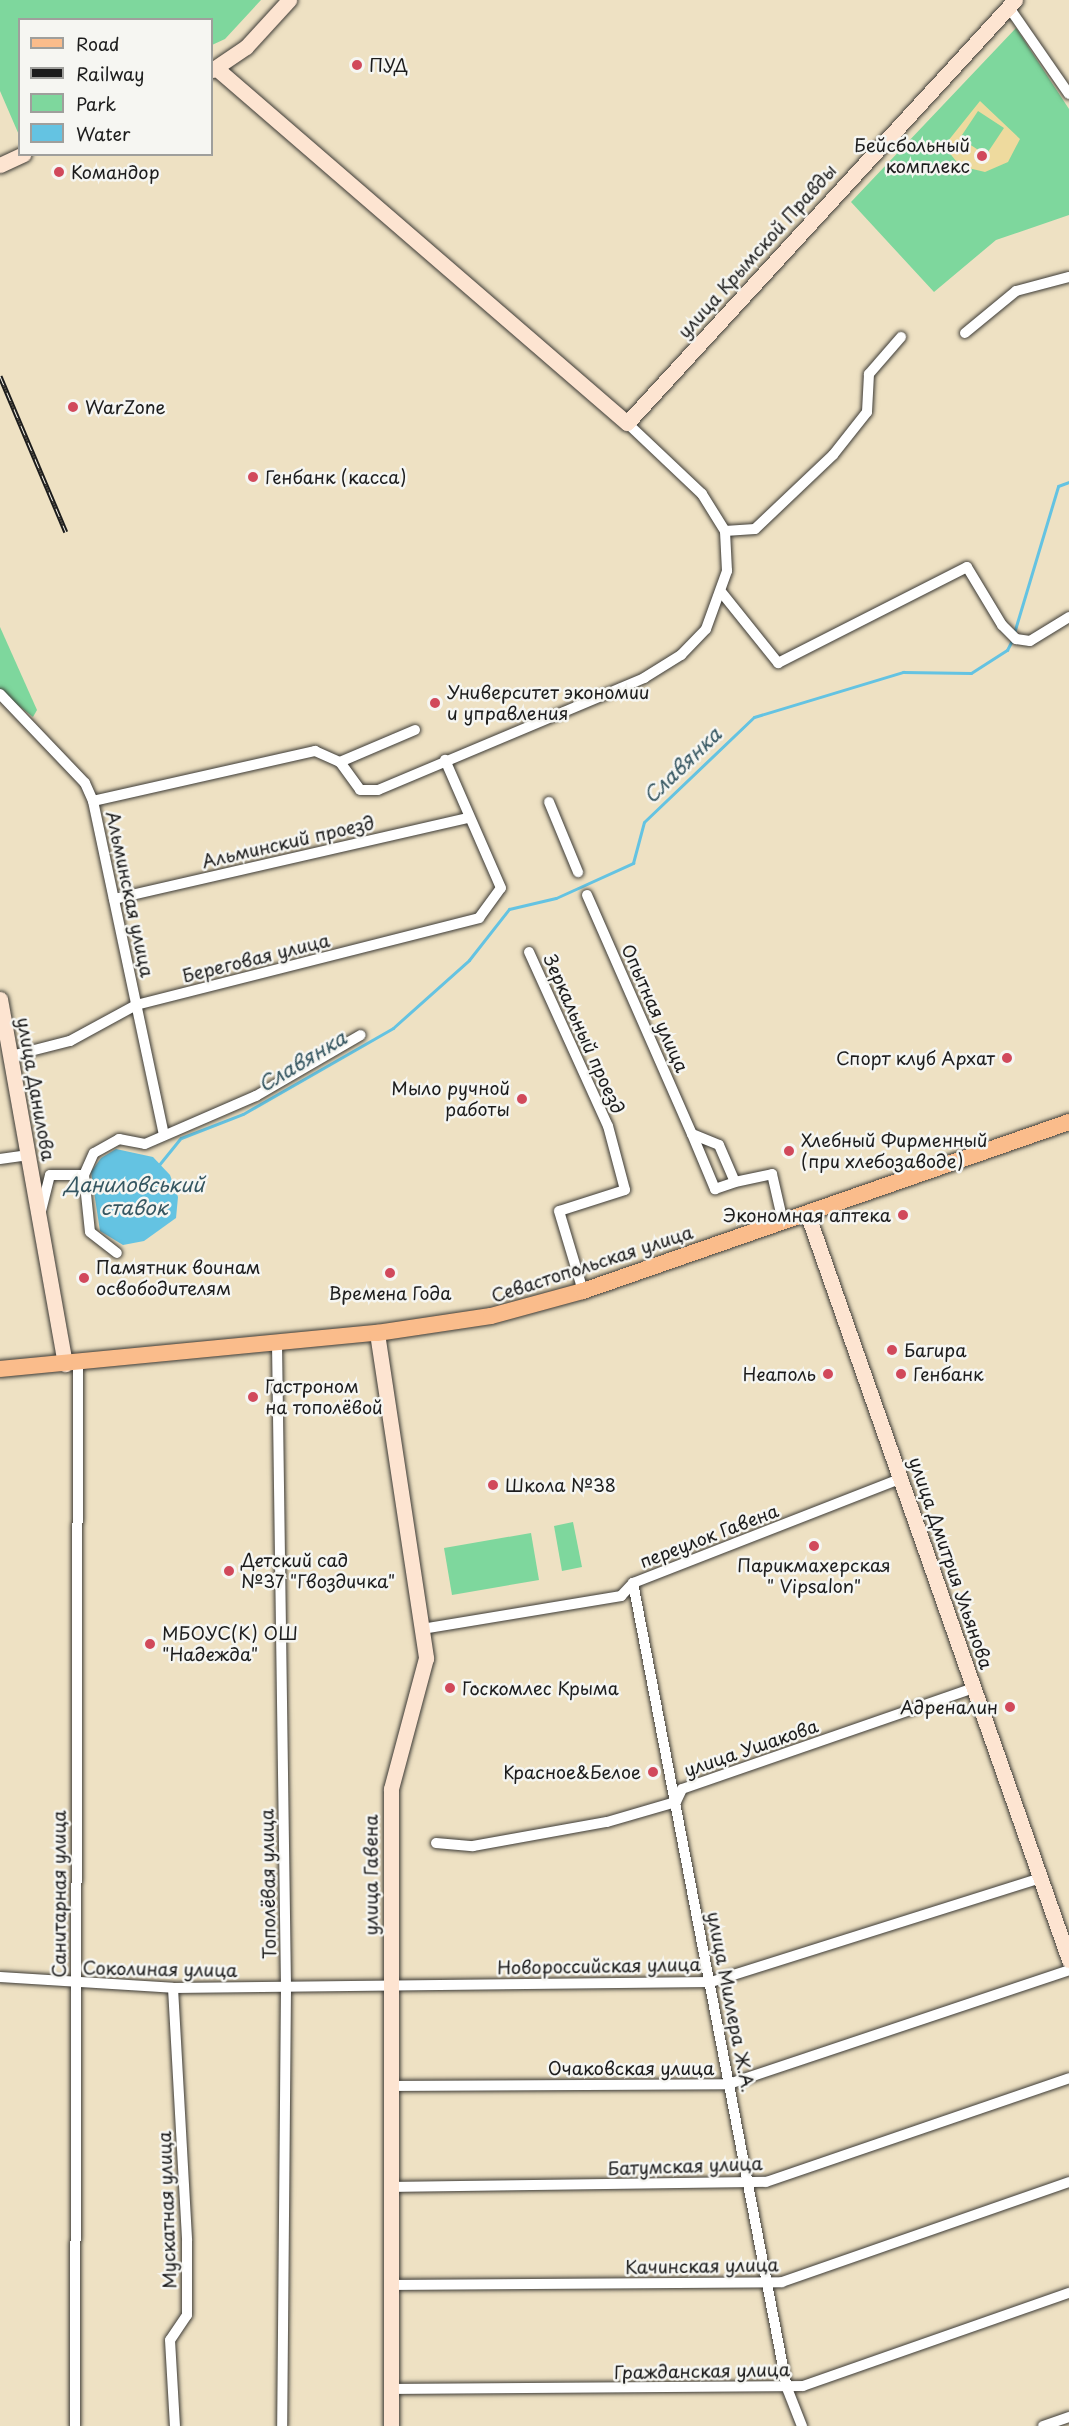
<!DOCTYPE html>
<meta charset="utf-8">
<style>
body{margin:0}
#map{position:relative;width:1069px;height:2426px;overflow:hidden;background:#eee1c3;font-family:"Playpen Sans",sans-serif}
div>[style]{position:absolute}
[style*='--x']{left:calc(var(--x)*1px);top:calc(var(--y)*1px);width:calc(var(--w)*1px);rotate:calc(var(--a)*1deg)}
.green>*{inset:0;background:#7ed79d}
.sand>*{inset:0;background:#eeda9e}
.water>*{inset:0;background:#64c3e2}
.stream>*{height:3px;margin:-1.5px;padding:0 1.5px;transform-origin:1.5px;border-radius:1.5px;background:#64c3e2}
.roads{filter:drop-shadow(0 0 2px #3c3a35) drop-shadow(0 0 2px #3c3a35)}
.street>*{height:10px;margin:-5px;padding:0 5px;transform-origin:5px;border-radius:5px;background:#fff}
.secondary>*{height:15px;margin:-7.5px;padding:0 7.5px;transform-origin:7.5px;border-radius:7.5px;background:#fde4d1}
.primary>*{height:16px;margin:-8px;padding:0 8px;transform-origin:8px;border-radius:8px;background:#fabc8b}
.rail>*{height:5px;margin-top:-2.5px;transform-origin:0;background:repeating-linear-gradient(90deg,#f6f6f2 0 9px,#1c1c1c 0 18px);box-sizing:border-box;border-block:2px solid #1c1c1c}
.dots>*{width:16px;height:16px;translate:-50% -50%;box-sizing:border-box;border:3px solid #f6f6f2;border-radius:50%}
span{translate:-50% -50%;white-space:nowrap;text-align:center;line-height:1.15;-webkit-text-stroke:5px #f6f6f2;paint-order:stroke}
.poi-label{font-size:18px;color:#1c1c1c}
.left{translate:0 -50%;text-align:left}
.right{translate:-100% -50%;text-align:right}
.street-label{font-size:18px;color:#1c1c1c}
.water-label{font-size:20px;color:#355661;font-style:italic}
.legend{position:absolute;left:18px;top:18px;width:195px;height:138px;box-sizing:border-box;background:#f6f6f2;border:2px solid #9f9f9c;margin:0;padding:8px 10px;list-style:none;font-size:18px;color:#1c1c1c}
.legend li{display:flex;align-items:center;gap:12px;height:30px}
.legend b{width:30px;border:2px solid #9f9f9c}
</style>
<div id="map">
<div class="green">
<i style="clip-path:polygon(0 0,261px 0,225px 39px,212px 45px,212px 20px,20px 20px,19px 135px,0 91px)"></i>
<i style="clip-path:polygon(1016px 28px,1069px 109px,1069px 215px,996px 240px,934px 292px,851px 202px)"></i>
<i style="clip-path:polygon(0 627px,37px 710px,33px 717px,0 691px)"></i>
<i style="clip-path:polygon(573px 1522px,582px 1567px,562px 1571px,554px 1526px)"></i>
<i style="clip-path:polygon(531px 1533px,539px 1580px,452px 1595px,444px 1548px)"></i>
</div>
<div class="sand">
<i style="clip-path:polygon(evenodd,980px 101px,1020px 139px,1008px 162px,985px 172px,960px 166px,944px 146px,980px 101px,978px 111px,1004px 128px,986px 155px,960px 138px,978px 111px)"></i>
</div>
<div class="water">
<i style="clip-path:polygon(116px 1149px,153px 1157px,170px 1175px,178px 1197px,176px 1218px,144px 1241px,123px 1245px,100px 1231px,91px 1172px,101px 1158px)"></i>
</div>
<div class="stream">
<i style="--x:1014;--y:633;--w:153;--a:-73.3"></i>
<i style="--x:1058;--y:486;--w:12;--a:-20"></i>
<i style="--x:158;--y:1166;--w:36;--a:-51"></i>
<i style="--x:181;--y:1138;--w:66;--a:-21.2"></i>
<i style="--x:243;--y:1114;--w:173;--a:-29.8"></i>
<i style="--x:393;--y:1028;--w:102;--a:-41.8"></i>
<i style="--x:469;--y:960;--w:65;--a:-51.9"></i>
<i style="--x:509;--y:909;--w:48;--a:-13.2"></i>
<i style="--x:556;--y:898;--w:85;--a:-24.4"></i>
<i style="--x:633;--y:863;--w:42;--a:-75"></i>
<i style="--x:644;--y:822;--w:152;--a:-43.7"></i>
<i style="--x:754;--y:717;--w:156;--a:-16.8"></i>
<i style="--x:903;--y:672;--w:68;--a:0.8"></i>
<i style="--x:971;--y:673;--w:43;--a:-32.6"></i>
<i style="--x:1007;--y:650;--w:11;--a:-63"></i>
</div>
<div class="roads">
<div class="street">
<i style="--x:1008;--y:6;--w:107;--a:55.3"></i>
<i style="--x:965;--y:333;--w:66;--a:-39.5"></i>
<i style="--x:1016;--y:291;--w:55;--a:-14.8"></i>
<i style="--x:725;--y:531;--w:30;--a:-4"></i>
<i style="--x:755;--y:529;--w:108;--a:-43.5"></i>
<i style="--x:833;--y:455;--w:55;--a:-51.7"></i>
<i style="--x:867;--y:412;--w:38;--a:-87"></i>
<i style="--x:869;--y:374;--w:49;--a:-49.1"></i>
<i style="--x:722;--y:593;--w:90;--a:51.3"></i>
<i style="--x:778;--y:663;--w:212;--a:-26.9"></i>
<i style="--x:967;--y:567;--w:68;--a:58.9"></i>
<i style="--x:1002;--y:625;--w:20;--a:45"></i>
<i style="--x:1016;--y:639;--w:14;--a:8"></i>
<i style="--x:1030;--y:641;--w:46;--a:-31.6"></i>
<i style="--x:0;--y:694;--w:123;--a:46.3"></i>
<i style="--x:85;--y:783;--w:20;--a:66"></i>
<i style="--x:93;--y:801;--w:341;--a:78"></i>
<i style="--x:415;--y:730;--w:82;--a:156.9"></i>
<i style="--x:340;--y:762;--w:34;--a:54"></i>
<i style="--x:360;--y:790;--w:18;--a:0"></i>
<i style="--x:378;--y:790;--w:289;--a:-22.8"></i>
<i style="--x:644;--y:678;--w:44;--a:-31.9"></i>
<i style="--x:681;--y:655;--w:36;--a:-46"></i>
<i style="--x:706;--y:629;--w:62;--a:-70.1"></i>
<i style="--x:727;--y:571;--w:40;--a:-92.9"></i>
<i style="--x:725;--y:531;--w:44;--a:-121.9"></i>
<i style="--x:702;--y:494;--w:103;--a:-136.6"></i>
<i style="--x:93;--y:801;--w:228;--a:-12.7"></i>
<i style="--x:315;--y:751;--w:27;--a:24"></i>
<i style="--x:549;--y:802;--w:76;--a:67.5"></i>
<i style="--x:587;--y:895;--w:261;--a:66.3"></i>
<i style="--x:692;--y:1134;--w:29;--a:22"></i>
<i style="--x:719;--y:1145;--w:40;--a:66.6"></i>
<i style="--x:735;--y:1182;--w:38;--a:-12"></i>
<i style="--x:772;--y:1174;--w:49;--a:77.1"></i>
<i style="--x:114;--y:899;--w:364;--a:-12.9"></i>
<i style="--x:529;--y:952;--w:191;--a:65.6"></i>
<i style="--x:608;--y:1126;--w:66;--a:75.1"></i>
<i style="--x:625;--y:1190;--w:69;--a:162.3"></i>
<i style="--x:559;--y:1211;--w:84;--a:73.3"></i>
<i style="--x:11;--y:1056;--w:61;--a:-14.3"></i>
<i style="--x:70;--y:1041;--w:75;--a:-28.6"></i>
<i style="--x:136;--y:1005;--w:354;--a:-14.2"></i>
<i style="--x:479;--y:918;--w:37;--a:-54"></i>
<i style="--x:501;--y:888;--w:140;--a:-113.6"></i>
<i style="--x:692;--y:1134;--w:60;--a:67.3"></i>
<i style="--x:715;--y:1189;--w:21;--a:-19"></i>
<i style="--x:0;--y:1159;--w:27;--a:-8"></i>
<i style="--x:84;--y:1175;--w:24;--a:-66"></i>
<i style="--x:94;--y:1153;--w:29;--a:-29"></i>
<i style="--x:119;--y:1139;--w:26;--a:11"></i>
<i style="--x:145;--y:1144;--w:121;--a:-23.4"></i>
<i style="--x:256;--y:1096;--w:121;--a:-30.2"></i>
<i style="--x:39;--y:1219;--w:45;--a:-76"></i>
<i style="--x:50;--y:1175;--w:34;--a:0"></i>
<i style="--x:84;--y:1175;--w:57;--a:84"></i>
<i style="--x:90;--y:1232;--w:34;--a:38"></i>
<i style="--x:277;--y:1343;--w:644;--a:89.2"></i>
<i style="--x:286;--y:1987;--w:439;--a:90.5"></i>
<i style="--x:633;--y:1583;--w:820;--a:79.17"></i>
<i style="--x:787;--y:2388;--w:41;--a:68.5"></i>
<i style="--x:422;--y:1629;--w:202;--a:-9.4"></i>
<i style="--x:621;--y:1596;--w:18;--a:-47"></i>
<i style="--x:633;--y:1583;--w:287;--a:-21.3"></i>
<i style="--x:436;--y:1843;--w:37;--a:5"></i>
<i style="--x:473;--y:1846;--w:136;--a:-10.2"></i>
<i style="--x:607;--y:1822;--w:72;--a:-16.2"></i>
<i style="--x:676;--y:1802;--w:14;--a:-65"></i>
<i style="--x:682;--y:1789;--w:309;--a:-19.1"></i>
<i style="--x:0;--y:1977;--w:173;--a:3.6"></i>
<i style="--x:173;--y:1988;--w:538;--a:-0.64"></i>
<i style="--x:711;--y:1982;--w:345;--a:-17.5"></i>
<i style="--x:173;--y:1988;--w:253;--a:86.8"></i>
<i style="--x:187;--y:2241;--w:74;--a:90"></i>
<i style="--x:187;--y:2315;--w:30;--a:124"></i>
<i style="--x:170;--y:2340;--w:86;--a:86.7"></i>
<i style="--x:390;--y:2086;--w:339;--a:-0.3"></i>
<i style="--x:729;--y:2084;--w:359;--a:-18.5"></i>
<i style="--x:392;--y:2187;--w:374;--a:-0.8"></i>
<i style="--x:766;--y:2182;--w:320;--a:-18.9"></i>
<i style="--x:391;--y:2285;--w:391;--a:-0.4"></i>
<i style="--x:782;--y:2282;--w:304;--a:-19.2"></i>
<i style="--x:391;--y:2389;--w:412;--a:-0.4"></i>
<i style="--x:803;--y:2386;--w:282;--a:-19.3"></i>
<i style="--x:75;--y:2426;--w:1063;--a:-89.84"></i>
<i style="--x:1043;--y:2426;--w:28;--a:-19"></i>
</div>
<div class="secondary">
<i style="--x:216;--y:68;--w:543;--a:40.82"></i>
<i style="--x:627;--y:423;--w:574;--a:-47.47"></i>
<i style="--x:212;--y:70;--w:41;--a:-34.1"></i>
<i style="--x:246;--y:47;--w:64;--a:-47.5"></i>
<i style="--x:0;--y:165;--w:26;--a:-25"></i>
<i style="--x:0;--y:999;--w:371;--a:79.9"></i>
<i style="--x:807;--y:1213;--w:792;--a:70.67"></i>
<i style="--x:377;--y:1333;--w:329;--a:81.4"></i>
<i style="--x:426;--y:1658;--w:136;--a:105"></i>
<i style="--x:391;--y:1789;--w:637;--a:90"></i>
</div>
<div class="primary">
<i style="--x:0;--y:1369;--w:379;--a:-5.5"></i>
<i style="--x:377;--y:1333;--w:115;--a:-8.5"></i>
<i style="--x:491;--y:1316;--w:95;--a:-15.2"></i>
<i style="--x:583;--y:1291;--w:515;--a:-19.17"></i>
</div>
</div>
<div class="rail">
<i style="--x:0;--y:376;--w:169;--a:67.1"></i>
</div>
<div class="dots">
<i style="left:357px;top:65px;background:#d1495b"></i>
<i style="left:982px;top:156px;background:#d1495b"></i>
<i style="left:59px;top:172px;background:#d1495b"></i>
<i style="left:73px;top:407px;background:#d1495b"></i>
<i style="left:253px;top:477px;background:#d1495b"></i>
<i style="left:435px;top:703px;background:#d1495b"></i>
<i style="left:1007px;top:1058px;background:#d1495b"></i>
<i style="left:522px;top:1099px;background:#d1495b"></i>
<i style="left:789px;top:1151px;background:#d1495b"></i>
<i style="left:903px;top:1215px;background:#d1495b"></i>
<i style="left:390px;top:1273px;background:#d1495b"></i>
<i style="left:84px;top:1278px;background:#d1495b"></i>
<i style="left:892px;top:1350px;background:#d1495b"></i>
<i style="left:828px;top:1374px;background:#d1495b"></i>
<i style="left:901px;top:1374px;background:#d1495b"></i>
<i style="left:253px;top:1397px;background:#d1495b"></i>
<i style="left:493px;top:1485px;background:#d1495b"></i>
<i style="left:814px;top:1546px;background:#d1495b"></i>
<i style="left:229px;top:1571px;background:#d1495b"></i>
<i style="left:150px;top:1644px;background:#d1495b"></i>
<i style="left:450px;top:1688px;background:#d1495b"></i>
<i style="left:1010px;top:1707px;background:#d1495b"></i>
<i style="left:653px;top:1772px;background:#d1495b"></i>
</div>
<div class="poi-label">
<span class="left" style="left:369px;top:65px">ПУД</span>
<span class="right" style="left:970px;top:156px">Бейсбольный<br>комплекс</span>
<span class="left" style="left:71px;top:172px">Командор</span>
<span class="left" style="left:85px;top:407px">WarZone</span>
<span class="left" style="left:265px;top:477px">Генбанк (касса)</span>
<span class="left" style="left:447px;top:703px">Университет экономии<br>и управления</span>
<span class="right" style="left:995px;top:1058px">Спорт клуб Архат</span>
<span class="right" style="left:510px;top:1099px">Мыло ручной<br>работы</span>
<span class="left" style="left:801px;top:1151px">Хлебный Фирменный<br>(при хлебозаводе)</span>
<span class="right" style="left:891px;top:1215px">Экономная аптека</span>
<span class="left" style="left:96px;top:1278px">Памятник воинам<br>освободителям</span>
<span style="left:390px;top:1293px">Времена Года</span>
<span class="left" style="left:904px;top:1350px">Багира</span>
<span class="right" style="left:816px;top:1374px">Неаполь</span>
<span class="left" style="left:913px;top:1374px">Генбанк</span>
<span class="left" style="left:265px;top:1397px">Гастроном<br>на тополёвой</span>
<span class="left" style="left:505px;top:1485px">Школа №38</span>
<span class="left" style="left:241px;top:1571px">Детский сад<br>№37 "Гвоздичка"</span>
<span style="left:814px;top:1576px">Парикмахерская<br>" Vipsalon"</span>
<span class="left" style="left:162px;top:1644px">МБОУС(К) ОШ<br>"Надежда"</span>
<span class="left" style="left:462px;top:1688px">Госкомлес Крыма</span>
<span class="right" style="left:998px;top:1707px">Адреналин</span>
<span class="right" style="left:641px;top:1772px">Красное&amp;Белое</span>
</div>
<div class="street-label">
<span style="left:757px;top:251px;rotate:-48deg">улица Крымской Правды</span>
<span style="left:288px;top:842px;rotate:-13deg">Альминский проезд</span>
<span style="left:130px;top:894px;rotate:78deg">Альминская улица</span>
<span style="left:256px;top:958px;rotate:-14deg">Береговая улица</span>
<span style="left:655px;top:1008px;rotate:66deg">Опытная улица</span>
<span style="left:584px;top:1034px;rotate:66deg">Зеркальный проезд</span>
<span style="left:36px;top:1089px;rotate:80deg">улица Данилова</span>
<span style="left:592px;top:1264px;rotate:-18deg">Севастопольская улица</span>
<span style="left:709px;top:1536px;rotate:-21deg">переулок Гавена</span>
<span style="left:951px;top:1563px;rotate:71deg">улица Дмитрия Ульянова</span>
<span style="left:751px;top:1748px;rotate:-19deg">улица Ушакова</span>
<span style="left:371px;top:1875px;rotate:-90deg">улица Гавена</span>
<span style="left:268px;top:1884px;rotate:-91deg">Тополёвая улица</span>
<span style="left:59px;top:1894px;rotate:-90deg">Санитарная улица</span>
<span style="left:599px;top:1966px;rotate:-1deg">Новороссийская улица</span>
<span style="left:160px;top:1969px;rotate:1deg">Соколиная улица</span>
<span style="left:731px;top:2002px;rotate:79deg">улица Миллера Ж.А.</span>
<span style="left:631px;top:2068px">Очаковская улица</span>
<span style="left:685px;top:2166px;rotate:-2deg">Батумская улица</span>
<span style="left:167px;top:2210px;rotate:-92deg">Мускатная улица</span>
<span style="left:702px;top:2266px;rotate:-1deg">Качинская улица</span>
<span style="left:702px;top:2371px;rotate:-1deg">Гражданская улица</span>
</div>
<div class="water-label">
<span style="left:682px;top:765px;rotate:-44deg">Славянка</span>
<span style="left:302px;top:1061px;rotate:-31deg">Славянка</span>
<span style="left:134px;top:1196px">Даниловський<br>ставок</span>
</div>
<ul class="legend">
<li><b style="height:8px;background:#fabc8b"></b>Road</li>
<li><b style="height:8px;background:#1c1c1c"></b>Railway</li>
<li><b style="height:16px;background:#7ed79d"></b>Park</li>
<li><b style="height:16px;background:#64c3e2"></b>Water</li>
</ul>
</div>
